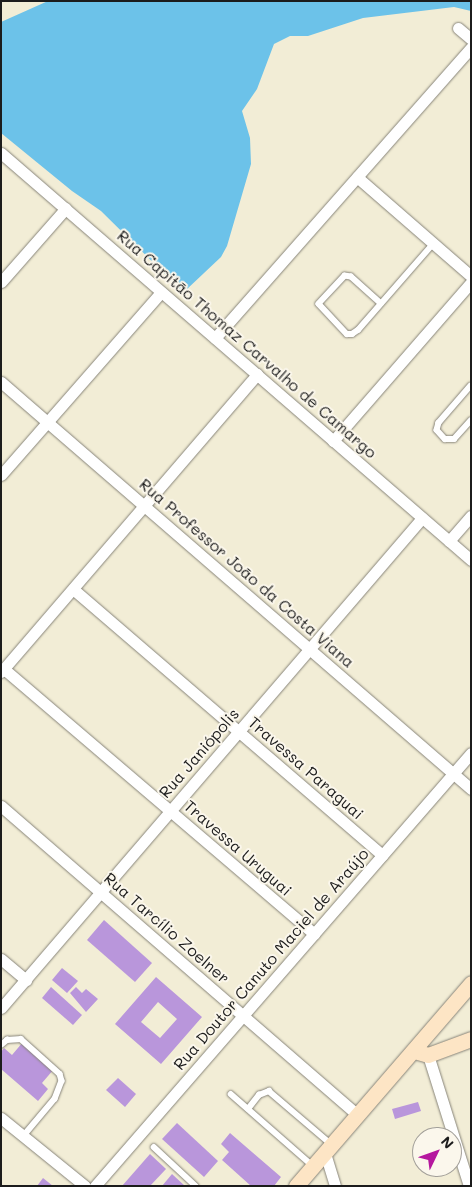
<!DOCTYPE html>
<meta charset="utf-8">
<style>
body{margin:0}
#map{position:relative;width:472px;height:1187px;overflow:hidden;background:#f2edd6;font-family:Mali,sans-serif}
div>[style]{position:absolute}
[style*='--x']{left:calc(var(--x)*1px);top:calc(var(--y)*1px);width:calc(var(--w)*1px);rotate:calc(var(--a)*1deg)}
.water>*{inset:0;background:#6cc2e9}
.building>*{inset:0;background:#b996db}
.roads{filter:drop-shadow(0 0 1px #878479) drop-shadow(0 0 1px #878479)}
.lane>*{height:5.5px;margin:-2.75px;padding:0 2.75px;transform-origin:2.75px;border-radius:2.75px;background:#fff}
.street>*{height:11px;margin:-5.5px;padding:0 5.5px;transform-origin:5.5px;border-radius:5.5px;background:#fff}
.secondary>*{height:15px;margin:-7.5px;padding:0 7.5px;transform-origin:7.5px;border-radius:7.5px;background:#fde5c5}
span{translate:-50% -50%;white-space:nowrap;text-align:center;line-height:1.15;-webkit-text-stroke:4px #fbf7ec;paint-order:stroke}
.street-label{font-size:16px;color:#1c1c1c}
.frame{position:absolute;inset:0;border:2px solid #1c1c1c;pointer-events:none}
.north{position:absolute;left:412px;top:1127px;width:50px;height:50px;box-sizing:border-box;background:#fbf7ec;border:1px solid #a29f99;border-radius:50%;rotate:48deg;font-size:14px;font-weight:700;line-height:20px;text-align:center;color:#1c1c1c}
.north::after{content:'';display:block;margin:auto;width:18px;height:22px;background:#b5179e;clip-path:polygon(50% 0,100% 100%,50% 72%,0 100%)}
</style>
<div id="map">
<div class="water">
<i style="clip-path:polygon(48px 1px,471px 1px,471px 11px,454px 7px,363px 18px,308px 36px,290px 36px,274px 44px,257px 89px,242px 111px,250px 138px,251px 164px,227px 246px,221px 257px,186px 290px,180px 289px,101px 211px,72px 191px,1px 133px,1px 22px)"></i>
</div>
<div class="building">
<i style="clip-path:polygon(104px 920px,152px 963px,135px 982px,87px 940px)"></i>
<i style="clip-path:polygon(62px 968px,78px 981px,67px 993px,52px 980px)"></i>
<i style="clip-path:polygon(evenodd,156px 977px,202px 1017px,161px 1064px,115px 1024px,156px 977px,158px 1002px,177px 1019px,160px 1038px,141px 1022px,158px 1002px)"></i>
<i style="clip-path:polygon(51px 987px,82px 1015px,73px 1025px,42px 998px)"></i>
<i style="clip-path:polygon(76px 987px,82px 993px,86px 989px,98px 999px,86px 1012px,70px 993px)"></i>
<i style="clip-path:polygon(23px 1042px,54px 1069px,42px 1083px,48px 1089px,38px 1101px,1px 1069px,1px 1052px,4px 1048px,12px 1055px)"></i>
<i style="clip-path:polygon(118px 1078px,136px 1094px,125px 1107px,106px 1090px)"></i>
<i style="clip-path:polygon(418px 1102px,421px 1111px,395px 1119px,392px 1109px)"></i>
<i style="clip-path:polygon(177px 1123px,218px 1161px,204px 1177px,162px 1139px)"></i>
<i style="clip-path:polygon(230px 1133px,281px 1177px,274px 1186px,251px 1186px,222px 1160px,229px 1152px,221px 1144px)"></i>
<i style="clip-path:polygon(150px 1154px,166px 1169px,150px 1186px,122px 1186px)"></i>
<i style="clip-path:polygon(172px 1174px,185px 1186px,162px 1186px)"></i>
<i style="clip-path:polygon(43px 1178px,53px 1186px,37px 1186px)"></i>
</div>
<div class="roads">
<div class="lane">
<i style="--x:381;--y:304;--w:40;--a:-138"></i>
<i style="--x:351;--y:277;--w:6;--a:-171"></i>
<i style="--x:345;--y:276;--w:38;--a:133"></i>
<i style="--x:319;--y:304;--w:41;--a:47"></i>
<i style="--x:347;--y:334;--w:5;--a:0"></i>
<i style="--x:352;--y:334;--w:7;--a:-34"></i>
<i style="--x:358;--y:330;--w:114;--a:-48.9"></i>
<i style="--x:471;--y:386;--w:49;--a:130.9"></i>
<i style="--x:439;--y:423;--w:7;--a:106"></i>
<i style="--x:437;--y:430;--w:12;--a:48"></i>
<i style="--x:445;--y:439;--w:9;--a:0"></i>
<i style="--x:454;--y:439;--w:25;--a:-48"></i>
<i style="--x:1;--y:1045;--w:8;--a:-40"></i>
<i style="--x:7;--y:1040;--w:14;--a:-4"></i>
<i style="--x:21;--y:1039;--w:52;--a:41.9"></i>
<i style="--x:60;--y:1074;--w:7;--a:74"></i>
<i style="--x:62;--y:1081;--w:19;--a:111"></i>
<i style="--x:55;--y:1099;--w:48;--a:130"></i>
<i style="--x:231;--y:1094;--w:108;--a:41.2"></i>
<i style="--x:248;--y:1109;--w:18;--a:-52"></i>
<i style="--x:259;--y:1095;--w:11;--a:-22"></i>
<i style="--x:269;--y:1091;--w:82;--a:40.5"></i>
<i style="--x:154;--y:1147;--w:57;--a:42.9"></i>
</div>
<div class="street">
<i style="--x:458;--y:28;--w:17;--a:40"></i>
<i style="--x:1;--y:153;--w:622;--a:40.89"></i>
<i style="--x:357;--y:177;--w:151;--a:41"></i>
<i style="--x:1;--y:282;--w:98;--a:-48.7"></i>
<i style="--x:215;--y:338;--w:387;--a:-48.6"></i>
<i style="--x:1;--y:382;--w:622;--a:40.89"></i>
<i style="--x:333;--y:441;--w:211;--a:-49"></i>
<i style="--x:1;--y:475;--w:243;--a:-48.8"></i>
<i style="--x:449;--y:541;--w:33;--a:-49"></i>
<i style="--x:73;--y:589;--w:408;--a:40.7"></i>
<i style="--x:4;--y:669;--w:408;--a:40.5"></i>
<i style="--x:1;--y:672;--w:393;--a:-49.3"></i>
<i style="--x:1;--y:806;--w:472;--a:40.9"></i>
<i style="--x:1;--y:959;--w:33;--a:40"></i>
<i style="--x:1;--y:1008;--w:646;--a:-49.33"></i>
<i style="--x:428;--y:1055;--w:137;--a:72.6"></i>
<i style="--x:1;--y:1118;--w:108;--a:39"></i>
<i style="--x:325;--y:1153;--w:34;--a:73"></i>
<i style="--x:95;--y:1186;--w:573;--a:-49.03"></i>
</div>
<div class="secondary">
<i style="--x:418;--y:1052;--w:10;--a:17"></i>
<i style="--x:428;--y:1055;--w:46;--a:-20.4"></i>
<i style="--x:296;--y:1186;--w:268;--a:-49.2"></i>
</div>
</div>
<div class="street-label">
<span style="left:247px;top:344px;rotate:41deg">Rua Capitão Thomaz Carvalho de Camargo</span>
<span style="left:247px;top:573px;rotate:41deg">Rua Professor João da Costa Viana</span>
<span style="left:199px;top:753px;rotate:-49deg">Rua Janiópolis</span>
<span style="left:306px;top:768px;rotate:41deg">Travessa Paraguai</span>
<span style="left:238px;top:848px;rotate:41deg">Travessa Uruguai</span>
<span style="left:167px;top:928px;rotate:41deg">Rua Tarcílio Zoelner</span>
<span style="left:271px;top:959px;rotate:-49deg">Rua Doutor Canuto Maciel de Araújo</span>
</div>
<div class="frame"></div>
<div class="north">N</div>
</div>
